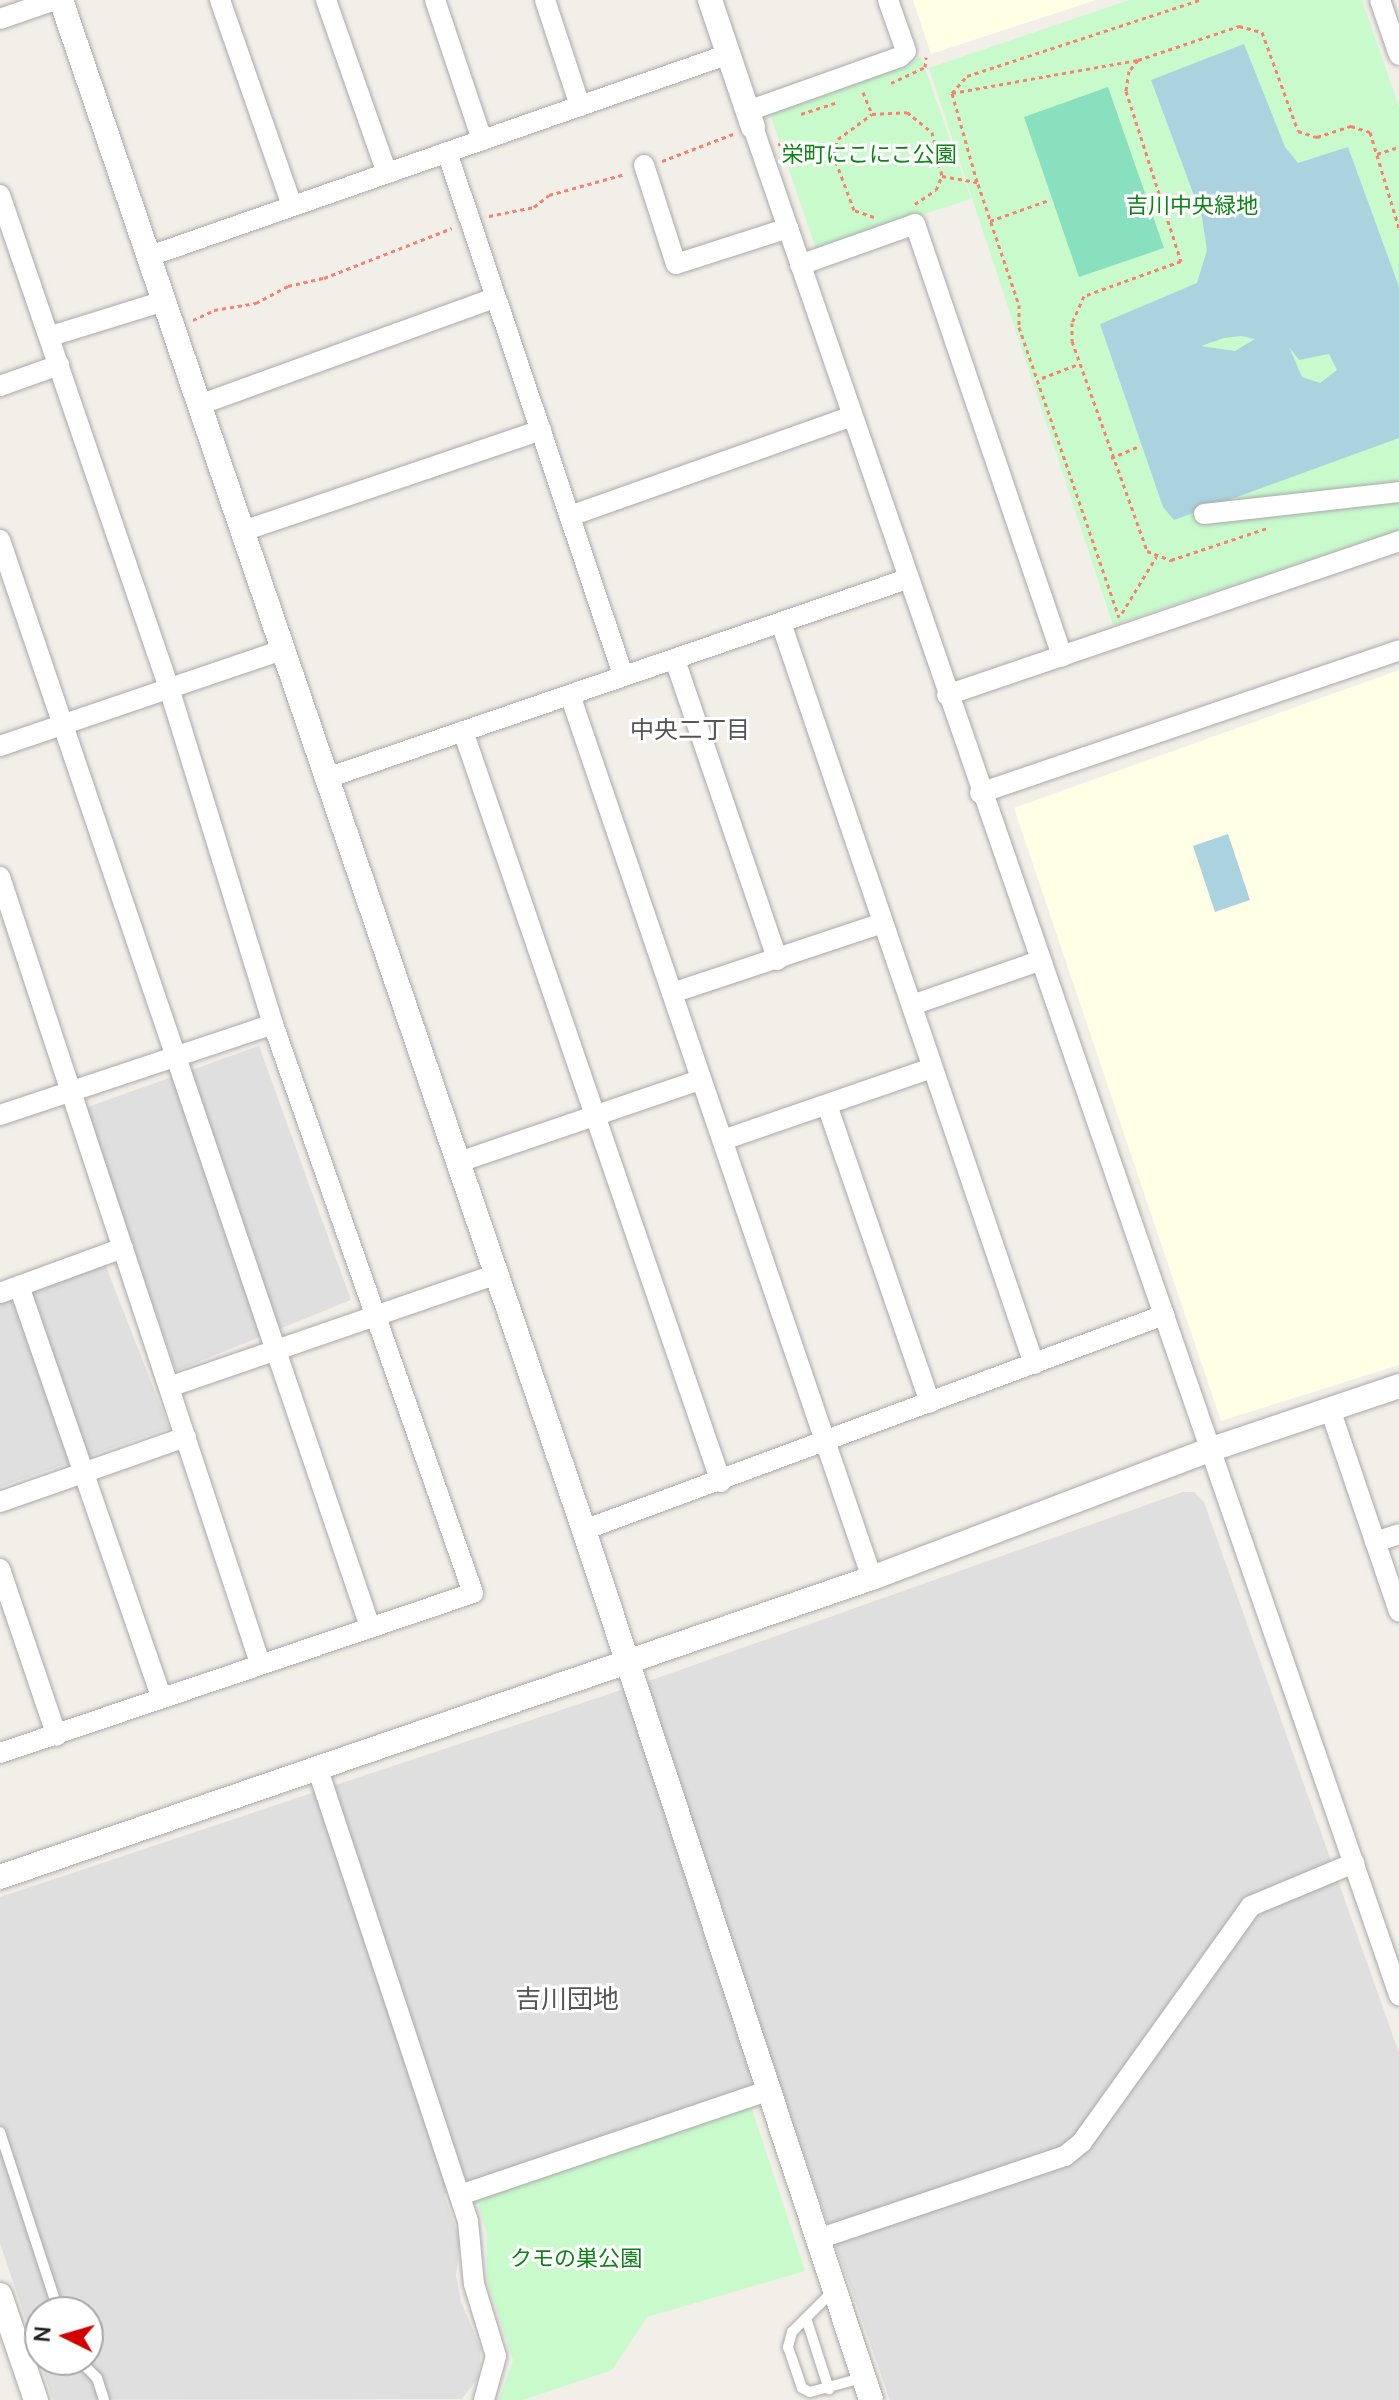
<!DOCTYPE html>
<meta charset="utf-8">
<style>
body{margin:0}
#map{position:relative;width:1399px;height:2400px;overflow:hidden;background:#f2efe9;font-family:Manrope,"Noto Sans JP",sans-serif}
div>[style]{position:absolute}
[style*='--x']{left:calc(var(--x)*1px);top:calc(var(--y)*1px);width:calc(var(--w)*1px);rotate:calc(var(--a)*1deg)}
.residential>*{inset:0;background:#e0dfdf}
.education>*{inset:0;background:#ffffe5}
.park>*{inset:0;background:#c8facc}
.pitch>*{inset:0;background:#88e0be}
.water>*{inset:0;background:#aad3df}
.path>*{height:3px;margin-top:-1.5px;transform-origin:0;background:repeating-linear-gradient(90deg,#fa8072 0 4px,transparent 0 8px)}
.roads{filter:drop-shadow(0 0 2px #a9a9a9) drop-shadow(0 0 2px #a9a9a9)}
.service>*{height:10px;margin:-5px;padding:0 5px;transform-origin:5px;border-radius:5px;background:#fff}
.minor>*{height:20px;margin:-10px;padding:0 10px;transform-origin:10px;border-radius:10px;background:#fff}
.tertiary>*{height:24px;margin:-12px;padding:0 12px;transform-origin:12px;border-radius:12px;background:#fff}
span{translate:-50% -50%;white-space:nowrap;text-align:center;line-height:1.15;-webkit-text-stroke:6px #fff;paint-order:stroke}
.park-label{font-size:22px;color:#0c8416}
.neighbourhood-label{font-size:24px;color:#555}
.quarter-label{font-size:26px;color:#555}
.north{position:absolute;left:24px;top:2296px;width:80px;height:80px;box-sizing:border-box;background:#fff;border:2px solid #a7a7a7;border-radius:50%;rotate:275deg;font-size:22px;font-weight:700;line-height:32px;text-align:center;color:#222}
.north::after{content:'';display:block;margin:auto;width:28px;height:36px;background:#d40000;clip-path:polygon(50% 0,100% 100%,50% 72%,0 100%)}
</style>
<div id="map">
<div class="residential">
<i style="clip-path:polygon(259px 1046px,351px 1300px,176px 1371px,85px 1108px)"></i>
<i style="clip-path:polygon(105px 1264px,169px 1428px,0 1487px,0 1301px)"></i>
<i style="clip-path:polygon(evenodd,1183px 1492px,1194px 1492px,1204px 1502px,1399px 2053px,1399px 2400px,890px 2400px,778px 2081px,444px 2194px,460px 2241px,456px 2275px,461px 2302px,481px 2349px,478px 2378px,462px 2399px,53px 2400px,0 2243px,0 1897px,660px 1677px,1183px 1492px,40px 2312px,88px 2312px,88px 2360px,40px 2360px,40px 2312px)"></i>
</div>
<div class="education">
<i style="clip-path:polygon(913px 0,1096px 0,931px 54px)"></i>
<i style="clip-path:polygon(1399px 670px,1399px 1365px,1221px 1421px,1014px 808px)"></i>
</div>
<div class="park">
<i style="clip-path:polygon(1129px 0,1362px 0,1399px 107px,1399px 530px,1113px 625px,929px 68px)"></i>
<i style="clip-path:polygon(921px 57px,971px 199px,816px 249px,770px 113px)"></i>
<i style="clip-path:polygon(750px 2103px,805px 2271px,647px 2317px,612px 2370px,523px 2400px,499px 2400px,513px 2360px,487px 2280px,487px 2234px,476px 2196px)"></i>
</div>
<div class="pitch">
<i style="clip-path:polygon(1108px 87px,1164px 248px,1079px 277px,1024px 117px)"></i>
</div>
<div class="water">
<i style="clip-path:polygon(evenodd,1244px 44px,1285px 147px,1298px 163px,1348px 147px,1399px 287px,1399px 438px,1174px 520px,1163px 507px,1100px 324px,1197px 283px,1207px 250px,1202px 217px,1151px 80px,1244px 44px,1224px 338px,1241px 336px,1255px 339px,1235px 351px,1201px 346px,1224px 338px,1244px 44px,1289px 347px,1299px 360px,1329px 354px,1337px 370px,1320px 383px,1302px 377px,1289px 347px)"></i>
<i style="clip-path:polygon(1228px 834px,1250px 900px,1215px 912px,1193px 846px)"></i>
</div>
<div class="path">
<i style="--x:1138;--y:60;--w:107;--a:-18.6"></i>
<i style="--x:1239;--y:26;--w:24;--a:15"></i>
<i style="--x:1262;--y:32;--w:105;--a:70"></i>
<i style="--x:1298;--y:131;--w:20;--a:18"></i>
<i style="--x:1317;--y:137;--w:36;--a:-18"></i>
<i style="--x:1351;--y:126;--w:20;--a:18"></i>
<i style="--x:1370;--y:132;--w:100;--a:73.2"></i>
<i style="--x:891;--y:83;--w:38;--a:-25"></i>
<i style="--x:925;--y:67;--w:10;--a:-84"></i>
<i style="--x:863;--y:92;--w:24;--a:68"></i>
<i style="--x:952;--y:93;--w:23;--a:-49"></i>
<i style="--x:967;--y:76;--w:245;--a:-18.1"></i>
<i style="--x:801;--y:114;--w:36;--a:-18"></i>
<i style="--x:778;--y:144;--w:56;--a:10.3"></i>
<i style="--x:1377;--y:154;--w:23;--a:-18"></i>
<i style="--x:662;--y:161;--w:76;--a:-20.8"></i>
<i style="--x:978;--y:184;--w:128;--a:71.3"></i>
<i style="--x:1019;--y:305;--w:22;--a:90"></i>
<i style="--x:1019;--y:327;--w:307;--a:71"></i>
<i style="--x:915;--y:204;--w:25;--a:-34"></i>
<i style="--x:936;--y:190;--w:15;--a:-67"></i>
<i style="--x:942;--y:176;--w:36;--a:10"></i>
<i style="--x:977;--y:182;--w:92;--a:-105.7"></i>
<i style="--x:952;--y:93;--w:189;--a:-10.1"></i>
<i style="--x:1138;--y:60;--w:14;--a:129"></i>
<i style="--x:1129;--y:71;--w:20;--a:99"></i>
<i style="--x:1126;--y:91;--w:179;--a:72.1"></i>
<i style="--x:1181;--y:261;--w:103;--a:160.2"></i>
<i style="--x:1084;--y:296;--w:30;--a:114"></i>
<i style="--x:1072;--y:323;--w:18;--a:90"></i>
<i style="--x:1072;--y:341;--w:223;--a:70.3"></i>
<i style="--x:1147;--y:551;--w:26;--a:21"></i>
<i style="--x:1171;--y:560;--w:101;--a:-18.4"></i>
<i style="--x:489;--y:216;--w:46;--a:-11.3"></i>
<i style="--x:534;--y:207;--w:19;--a:-39"></i>
<i style="--x:549;--y:195;--w:79;--a:-15.4"></i>
<i style="--x:874;--y:217;--w:21;--a:-161"></i>
<i style="--x:854;--y:210;--w:60;--a:-110.6"></i>
<i style="--x:833;--y:154;--w:16;--a:-72"></i>
<i style="--x:838;--y:139;--w:42;--a:-36.3"></i>
<i style="--x:872;--y:114;--w:35;--a:-3"></i>
<i style="--x:907;--y:112;--w:32;--a:39"></i>
<i style="--x:932;--y:132;--w:45;--a:77.2"></i>
<i style="--x:990;--y:221;--w:63;--a:-19.6"></i>
<i style="--x:193;--y:320;--w:23;--a:-25"></i>
<i style="--x:214;--y:310;--w:43;--a:-9.5"></i>
<i style="--x:256;--y:303;--w:36;--a:-28"></i>
<i style="--x:288;--y:286;--w:37;--a:-13"></i>
<i style="--x:324;--y:278;--w:137;--a:-21.3"></i>
<i style="--x:1042;--y:378;--w:40;--a:-21"></i>
<i style="--x:1111;--y:458;--w:30;--a:-23"></i>
<i style="--x:1122;--y:613;--w:66;--a:-58.7"></i>
</div>
<div class="roads">
<div class="service">
<i style="--x:0;--y:2132;--w:189;--a:71.9"></i>
<i style="--x:833;--y:2291;--w:58;--a:135"></i>
<i style="--x:792;--y:2332;--w:16;--a:105"></i>
<i style="--x:788;--y:2347;--w:43;--a:71.1"></i>
<i style="--x:802;--y:2388;--w:9;--a:27"></i>
<i style="--x:810;--y:2392;--w:54;--a:-15.1"></i>
<i style="--x:806;--y:2318;--w:75;--a:72.1"></i>
<i style="--x:79;--y:2360;--w:25;--a:45"></i>
<i style="--x:97;--y:2378;--w:23;--a:72"></i>
</div>
<div class="minor">
<i style="--x:220;--y:0;--w:218;--a:70.7"></i>
<i style="--x:326;--y:0;--w:183;--a:70.6"></i>
<i style="--x:435;--y:0;--w:148;--a:71.4"></i>
<i style="--x:545;--y:0;--w:112;--a:71.7"></i>
<i style="--x:1380;--y:0;--w:58;--a:70.9"></i>
<i style="--x:0;--y:19;--w:58;--a:-19.1"></i>
<i style="--x:748;--y:111;--w:161;--a:-19.6"></i>
<i style="--x:900;--y:57;--w:8;--a:-45"></i>
<i style="--x:906;--y:51;--w:54;--a:-109.4"></i>
<i style="--x:753;--y:127;--w:1977;--a:70.92"></i>
<i style="--x:447;--y:152;--w:552;--a:71.4"></i>
<i style="--x:644;--y:165;--w:104;--a:72.1"></i>
<i style="--x:676;--y:264;--w:118;--a:-17.8"></i>
<i style="--x:0;--y:195;--w:521;--a:71.08"></i>
<i style="--x:169;--y:688;--w:352;--a:72.8"></i>
<i style="--x:273;--y:1024;--w:603;--a:70.63"></i>
<i style="--x:473;--y:1593;--w:499;--a:161.3"></i>
<i style="--x:147;--y:257;--w:616;--a:-19.23"></i>
<i style="--x:800;--y:265;--w:122;--a:-19.6"></i>
<i style="--x:915;--y:224;--w:457;--a:71.2"></i>
<i style="--x:51;--y:336;--w:118;--a:-17.2"></i>
<i style="--x:0;--y:386;--w:63;--a:-19.6"></i>
<i style="--x:199;--y:405;--w:314;--a:-19.9"></i>
<i style="--x:1204;--y:514;--w:196;--a:-6.4"></i>
<i style="--x:570;--y:516;--w:297;--a:-19.5"></i>
<i style="--x:243;--y:531;--w:315;--a:-18.7"></i>
<i style="--x:0;--y:540;--w:1148;--a:71.2"></i>
<i style="--x:781;--y:623;--w:783;--a:71.15"></i>
<i style="--x:675;--y:660;--w:317;--a:71.1"></i>
<i style="--x:570;--y:695;--w:933;--a:71.12"></i>
<i style="--x:947;--y:695;--w:478;--a:-18.8"></i>
<i style="--x:463;--y:731;--w:794;--a:71.04"></i>
<i style="--x:0;--y:746;--w:301;--a:-18.8"></i>
<i style="--x:327;--y:778;--w:613;--a:-18.94"></i>
<i style="--x:980;--y:793;--w:443;--a:-18.8"></i>
<i style="--x:0;--y:877;--w:828;--a:71.7"></i>
<i style="--x:672;--y:993;--w:221;--a:-18.4"></i>
<i style="--x:912;--y:1005;--w:134;--a:-19.1"></i>
<i style="--x:827;--y:1105;--w:315;--a:70.9"></i>
<i style="--x:0;--y:1115;--w:288;--a:-18.4"></i>
<i style="--x:723;--y:1140;--w:221;--a:-19"></i>
<i style="--x:459;--y:1162;--w:255;--a:-18.8"></i>
<i style="--x:19;--y:1286;--w:436;--a:70.9"></i>
<i style="--x:0;--y:1293;--w:131;--a:-20.1"></i>
<i style="--x:169;--y:1387;--w:347;--a:-19"></i>
<i style="--x:1330;--y:1409;--w:214;--a:71.2"></i>
<i style="--x:0;--y:1502;--w:197;--a:-19.3"></i>
<i style="--x:584;--y:1530;--w:619;--a:-20.34"></i>
<i style="--x:1375;--y:1542;--w:25;--a:-18"></i>
<i style="--x:0;--y:1569;--w:176;--a:71.2"></i>
<i style="--x:317;--y:1767;--w:478;--a:71.6"></i>
<i style="--x:468;--y:2221;--w:63;--a:84.6"></i>
<i style="--x:474;--y:2284;--w:75;--a:73"></i>
<i style="--x:496;--y:2356;--w:46;--a:105.3"></i>
<i style="--x:460;--y:2195;--w:325;--a:-18.7"></i>
<i style="--x:818;--y:2239;--w:261;--a:-18.6"></i>
<i style="--x:1065;--y:2156;--w:22;--a:-39"></i>
<i style="--x:1082;--y:2142;--w:290;--a:-54.4"></i>
<i style="--x:1251;--y:1906;--w:112;--a:-22.7"></i>
</div>
<div class="tertiary">
<i style="--x:61;--y:0;--w:1617;--a:71.13"></i>
<i style="--x:584;--y:1530;--w:916;--a:71.74"></i>
<i style="--x:710;--y:0;--w:134;--a:71.3"></i>
<i style="--x:0;--y:1877;--w:922;--a:-18.93"></i>
<i style="--x:872;--y:1578;--w:364;--a:-20.8"></i>
<i style="--x:1212;--y:1449;--w:197;--a:-18.6"></i>
<i style="--x:0;--y:2295;--w:111;--a:71.1"></i>
</div>
</div>
<div class="park-label">
<span style="left:869px;top:155px">栄町にこにこ公園</span>
<span style="left:1192px;top:206px">吉川中央緑地</span>
<span style="left:576px;top:2259px">クモの巣公園</span>
</div>
<div class="neighbourhood-label">
<span style="left:690px;top:729px">中央二丁目</span>
</div>
<div class="quarter-label">
<span style="left:567px;top:1999px">吉川団地</span>
</div>
<div class="north">N</div>
</div>
